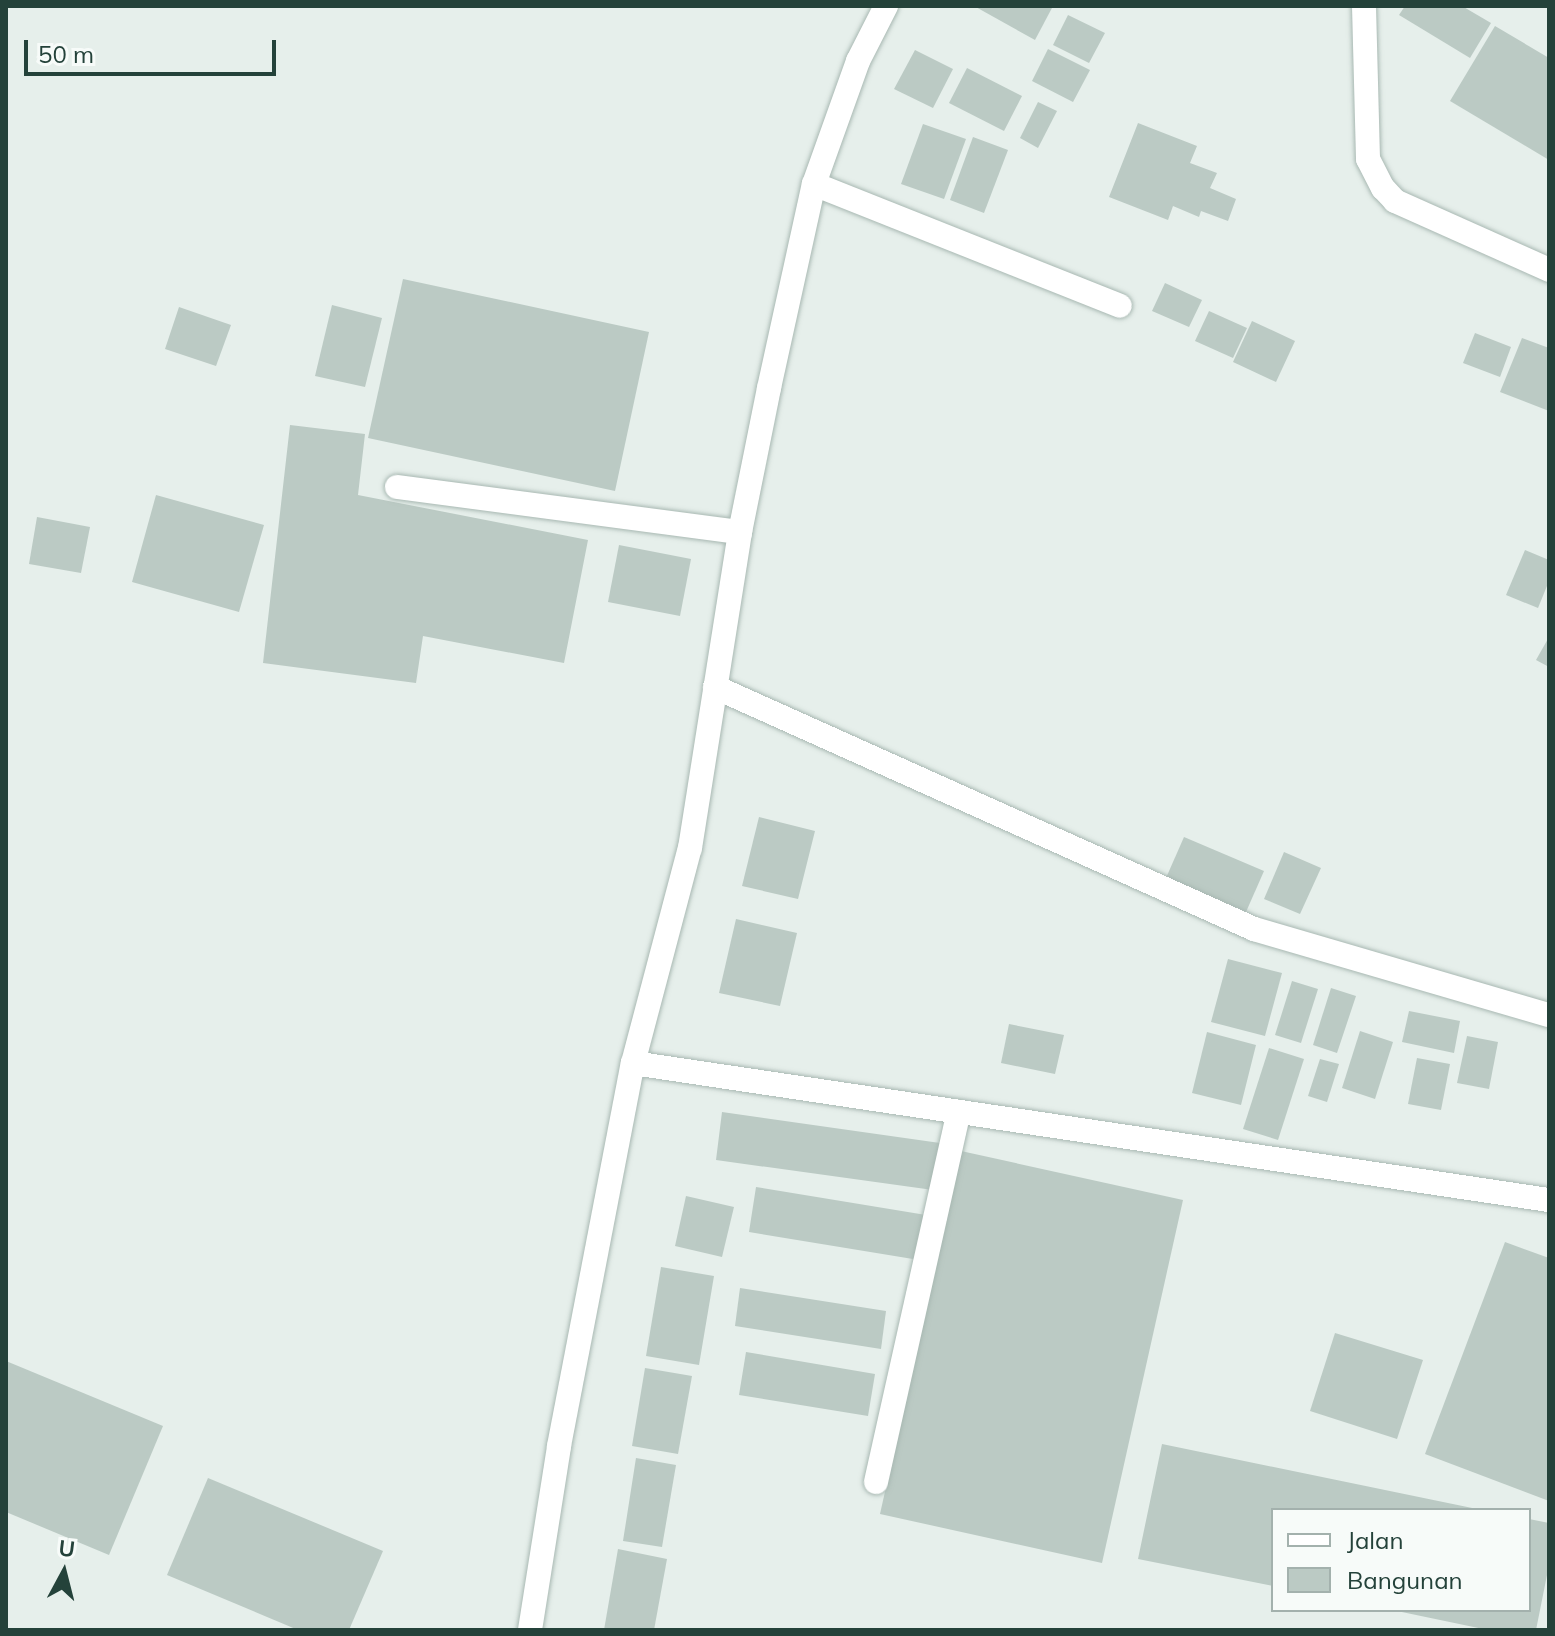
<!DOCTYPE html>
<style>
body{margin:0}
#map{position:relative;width:1555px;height:1636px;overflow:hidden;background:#e6efeb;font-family:Mulish,sans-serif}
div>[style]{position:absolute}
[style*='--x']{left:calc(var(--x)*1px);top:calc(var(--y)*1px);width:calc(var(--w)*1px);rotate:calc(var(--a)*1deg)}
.building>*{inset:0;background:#bbcac4}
.roads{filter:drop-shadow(0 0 2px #a8b8b2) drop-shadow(0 0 2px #a8b8b2)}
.minor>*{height:24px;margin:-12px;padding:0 12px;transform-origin:12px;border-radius:12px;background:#fff}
span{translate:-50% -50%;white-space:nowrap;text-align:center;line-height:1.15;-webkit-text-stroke:8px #f7fbf9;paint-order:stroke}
.frame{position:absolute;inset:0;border:8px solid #24423a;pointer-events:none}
.legend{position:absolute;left:1271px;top:1508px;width:260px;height:104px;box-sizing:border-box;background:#f7fbf9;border:2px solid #a3b1ad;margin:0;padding:10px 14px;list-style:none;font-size:24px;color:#24423a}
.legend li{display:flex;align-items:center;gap:16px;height:40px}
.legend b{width:40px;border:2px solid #a3b1ad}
.north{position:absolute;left:24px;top:1532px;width:80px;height:80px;-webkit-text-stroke:6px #f7fbf9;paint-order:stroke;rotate:7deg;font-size:22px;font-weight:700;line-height:32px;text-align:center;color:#24423a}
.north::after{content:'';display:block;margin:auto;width:28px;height:36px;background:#24423a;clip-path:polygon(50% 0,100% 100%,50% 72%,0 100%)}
.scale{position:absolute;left:24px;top:40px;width:252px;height:36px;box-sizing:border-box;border:4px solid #24423a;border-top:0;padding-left:10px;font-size:24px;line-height:28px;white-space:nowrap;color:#24423a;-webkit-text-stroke:6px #f7fbf9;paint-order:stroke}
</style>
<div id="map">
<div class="building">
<i style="clip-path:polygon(974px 6px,1053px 6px,1035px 40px)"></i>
<i style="clip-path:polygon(1405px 6px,1462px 6px,1491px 23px,1470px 58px,1399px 15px)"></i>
<i style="clip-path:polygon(1068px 15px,1105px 33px,1089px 63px,1053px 45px)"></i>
<i style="clip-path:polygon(1495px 26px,1549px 58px,1549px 160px,1450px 101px)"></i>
<i style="clip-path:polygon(1048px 49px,1090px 70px,1073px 102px,1032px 81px)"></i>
<i style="clip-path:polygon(915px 50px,953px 69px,933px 108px,894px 89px)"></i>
<i style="clip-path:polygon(967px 68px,1022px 96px,1004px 131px,949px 103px)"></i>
<i style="clip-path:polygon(1038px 102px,1057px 111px,1038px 148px,1020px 138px)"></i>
<i style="clip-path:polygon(1138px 123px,1197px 146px,1190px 163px,1217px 173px,1210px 188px,1236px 199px,1228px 221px,1201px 211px,1199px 217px,1173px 206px,1168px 220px,1109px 197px)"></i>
<i style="clip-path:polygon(923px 124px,966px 139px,944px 199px,901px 184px)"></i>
<i style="clip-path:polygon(973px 137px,1008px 150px,984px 213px,950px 200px)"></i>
<i style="clip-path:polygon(403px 279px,649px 332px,615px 491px,368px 438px)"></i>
<i style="clip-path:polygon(1165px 283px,1202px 300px,1189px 327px,1152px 311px)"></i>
<i style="clip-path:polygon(332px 305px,382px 318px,365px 387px,315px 376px)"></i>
<i style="clip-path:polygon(179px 307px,231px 325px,216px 366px,165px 349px)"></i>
<i style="clip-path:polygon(1209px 311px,1247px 328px,1233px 358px,1195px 341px)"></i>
<i style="clip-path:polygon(1252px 321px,1295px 341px,1276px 382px,1233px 362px)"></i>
<i style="clip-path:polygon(1475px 333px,1511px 347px,1500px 377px,1463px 363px)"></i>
<i style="clip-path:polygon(1522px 338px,1549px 348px,1549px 411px,1500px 392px)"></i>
<i style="clip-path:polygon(290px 425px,365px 434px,358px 495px,588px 540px,564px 663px,423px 636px,416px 683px,263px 663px)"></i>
<i style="clip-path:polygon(156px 495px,264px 525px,239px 612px,132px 582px)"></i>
<i style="clip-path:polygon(37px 517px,90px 527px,81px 573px,29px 564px)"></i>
<i style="clip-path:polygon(619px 545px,691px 559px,680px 616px,608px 602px)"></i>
<i style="clip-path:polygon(1525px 550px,1549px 560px,1549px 581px,1538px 608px,1506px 595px)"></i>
<i style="clip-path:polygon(1549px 637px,1549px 667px,1536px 660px)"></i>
<i style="clip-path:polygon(759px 817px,815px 831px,798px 899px,742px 886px)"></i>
<i style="clip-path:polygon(1184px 837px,1264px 871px,1246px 912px,1166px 878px)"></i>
<i style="clip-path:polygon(1284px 852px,1321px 868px,1300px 914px,1264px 899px)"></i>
<i style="clip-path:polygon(736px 919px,797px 933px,780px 1006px,719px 993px)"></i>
<i style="clip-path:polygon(1228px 959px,1282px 973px,1265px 1036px,1211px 1022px)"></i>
<i style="clip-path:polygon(1292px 981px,1318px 989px,1301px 1043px,1275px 1035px)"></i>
<i style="clip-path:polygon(1331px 988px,1356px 996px,1337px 1053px,1313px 1045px)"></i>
<i style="clip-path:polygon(1409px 1011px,1460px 1021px,1454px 1053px,1402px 1042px)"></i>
<i style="clip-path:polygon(1009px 1024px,1064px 1035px,1055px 1074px,1001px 1063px)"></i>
<i style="clip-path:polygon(1360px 1031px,1393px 1042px,1375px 1099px,1342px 1088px)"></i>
<i style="clip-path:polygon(1207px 1032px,1256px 1045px,1241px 1105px,1192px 1093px)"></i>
<i style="clip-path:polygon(1467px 1036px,1498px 1042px,1489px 1089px,1457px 1083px)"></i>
<i style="clip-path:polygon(1269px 1048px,1304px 1059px,1278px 1140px,1243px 1129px)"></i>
<i style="clip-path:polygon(1417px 1058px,1450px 1064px,1441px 1110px,1408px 1104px)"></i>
<i style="clip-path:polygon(1320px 1059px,1339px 1064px,1327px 1102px,1308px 1096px)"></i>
<i style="clip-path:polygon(722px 1112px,940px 1143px,933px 1190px,716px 1160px)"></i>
<i style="clip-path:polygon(961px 1151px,1183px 1200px,1102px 1563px,880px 1514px)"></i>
<i style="clip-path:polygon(756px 1187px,926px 1215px,919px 1260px,749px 1232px)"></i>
<i style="clip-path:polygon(686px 1196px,734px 1207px,722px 1257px,675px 1246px)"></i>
<i style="clip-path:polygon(1505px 1242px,1549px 1258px,1549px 1501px,1425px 1454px)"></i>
<i style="clip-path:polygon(661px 1267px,714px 1276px,699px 1365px,646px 1356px)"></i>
<i style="clip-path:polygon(740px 1288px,886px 1311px,881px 1349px,735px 1326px)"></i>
<i style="clip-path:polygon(1335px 1333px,1423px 1360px,1397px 1439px,1310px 1411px)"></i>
<i style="clip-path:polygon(746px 1352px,875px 1374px,868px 1416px,739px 1395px)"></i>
<i style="clip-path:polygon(6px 1361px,163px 1426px,109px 1555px,6px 1512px)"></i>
<i style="clip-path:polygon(645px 1368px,692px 1376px,678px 1454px,632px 1446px)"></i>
<i style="clip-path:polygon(1162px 1444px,1477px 1509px,1477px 1510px,1273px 1510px,1273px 1586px,1138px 1559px)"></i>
<i style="clip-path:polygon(636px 1458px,676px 1465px,662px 1547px,623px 1541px)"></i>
<i style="clip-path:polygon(208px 1478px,383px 1551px,349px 1630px,298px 1630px,167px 1575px)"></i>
<i style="clip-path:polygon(1529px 1519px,1549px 1523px,1549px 1565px,1536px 1630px,1488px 1630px,1397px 1611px,1529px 1610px)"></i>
<i style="clip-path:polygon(618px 1549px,667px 1559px,654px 1630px,604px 1630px)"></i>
</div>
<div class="roads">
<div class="minor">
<i style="--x:1364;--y:6;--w:153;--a:88.5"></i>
<i style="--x:1368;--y:159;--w:33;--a:63"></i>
<i style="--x:1383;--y:188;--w:18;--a:47"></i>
<i style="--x:1395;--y:201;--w:169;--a:24.1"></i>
<i style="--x:814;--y:184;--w:329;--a:21.7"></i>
<i style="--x:397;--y:487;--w:346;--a:7.5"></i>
<i style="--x:715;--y:687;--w:591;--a:24.18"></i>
<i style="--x:1254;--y:929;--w:307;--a:16.3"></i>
<i style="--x:633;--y:1063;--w:926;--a:8.51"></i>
<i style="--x:876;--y:1482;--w:379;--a:-77.4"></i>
<i style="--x:530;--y:1630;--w:186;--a:-81"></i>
<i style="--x:559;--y:1446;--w:390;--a:-79.1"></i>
<i style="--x:633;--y:1063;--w:222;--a:-75.2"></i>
<i style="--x:690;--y:848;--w:320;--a:-81"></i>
<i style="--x:740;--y:532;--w:147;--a:-78.6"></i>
<i style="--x:769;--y:388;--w:209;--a:-77.6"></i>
<i style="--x:814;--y:184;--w:131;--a:-70.3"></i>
<i style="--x:858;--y:61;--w:62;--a:-63"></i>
</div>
</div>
<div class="frame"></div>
<ul class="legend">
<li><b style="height:10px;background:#fff"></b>Jalan</li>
<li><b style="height:22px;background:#bbcac4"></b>Bangunan</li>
</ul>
<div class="north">U</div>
<div class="scale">50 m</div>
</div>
